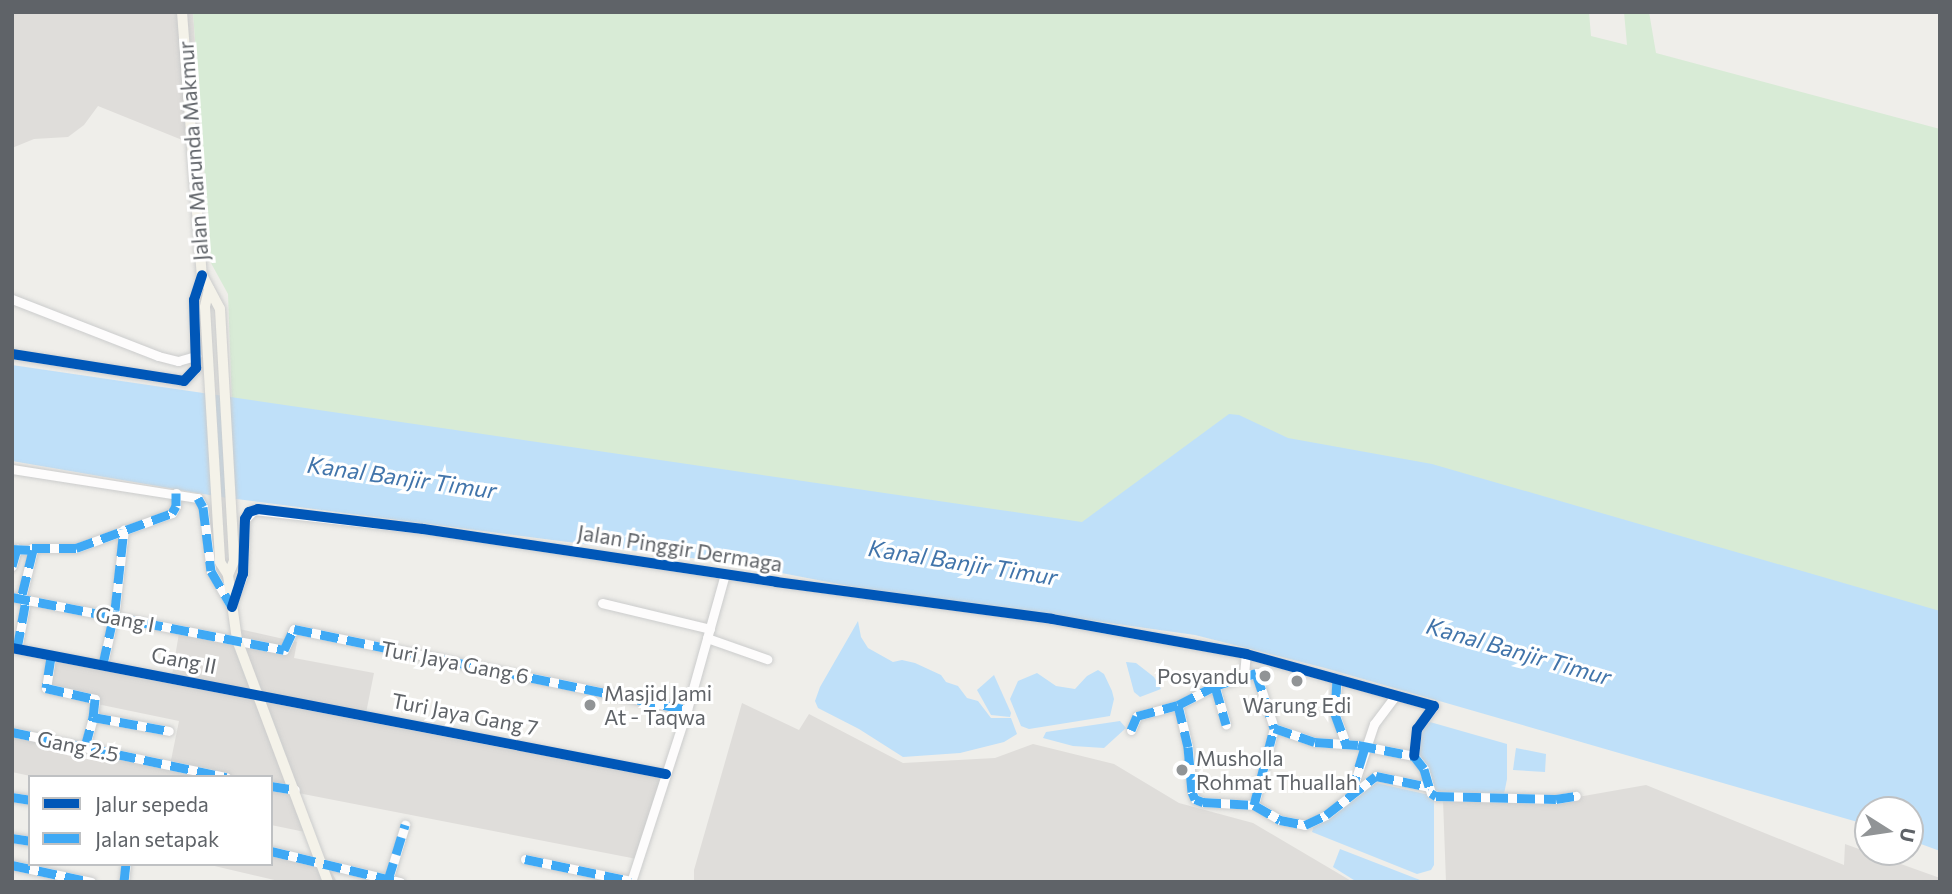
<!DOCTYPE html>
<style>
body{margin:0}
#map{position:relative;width:1952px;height:894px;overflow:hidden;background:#efeeea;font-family:Commissioner,sans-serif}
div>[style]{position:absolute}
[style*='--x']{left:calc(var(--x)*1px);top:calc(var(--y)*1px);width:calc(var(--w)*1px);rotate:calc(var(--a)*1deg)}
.industrial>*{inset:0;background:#dfddda}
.green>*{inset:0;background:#d8ebd6}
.water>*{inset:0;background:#bfe0f9}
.roads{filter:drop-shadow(0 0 2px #cbcccc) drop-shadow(0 0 2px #cbcccc)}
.minor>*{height:9px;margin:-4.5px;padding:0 4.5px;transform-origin:4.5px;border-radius:4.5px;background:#fdfcfc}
.major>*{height:10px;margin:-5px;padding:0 5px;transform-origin:5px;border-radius:5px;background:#f4f2e9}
.quiet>*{height:9px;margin-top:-4.5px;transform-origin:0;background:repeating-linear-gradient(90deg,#3fa9f5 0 18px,transparent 0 27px)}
.cycleway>*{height:10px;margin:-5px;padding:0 5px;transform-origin:5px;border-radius:5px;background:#0057b8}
.dots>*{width:19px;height:19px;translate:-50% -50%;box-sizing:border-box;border:4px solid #fff;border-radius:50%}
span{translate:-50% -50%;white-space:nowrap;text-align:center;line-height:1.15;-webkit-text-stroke:6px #fff;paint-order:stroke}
.street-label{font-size:21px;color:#5f6368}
.poi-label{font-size:21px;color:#5f6368}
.right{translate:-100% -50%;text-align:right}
.left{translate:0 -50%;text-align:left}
.water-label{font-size:23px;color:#4174aa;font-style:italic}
.frame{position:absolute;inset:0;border:14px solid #5f6368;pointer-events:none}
.legend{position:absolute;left:28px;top:775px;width:245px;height:91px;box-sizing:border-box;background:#fff;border:2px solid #bfc1c3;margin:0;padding:9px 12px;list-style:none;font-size:21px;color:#5f6368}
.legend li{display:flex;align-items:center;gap:14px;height:35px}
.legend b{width:35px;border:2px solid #bfc1c3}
.north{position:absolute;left:1854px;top:796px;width:70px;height:70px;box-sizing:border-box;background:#fff;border:2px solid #bfc1c3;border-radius:50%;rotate:102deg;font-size:19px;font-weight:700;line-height:28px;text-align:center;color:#5f6368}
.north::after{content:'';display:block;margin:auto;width:24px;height:32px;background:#919496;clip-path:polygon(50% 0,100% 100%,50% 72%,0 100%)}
</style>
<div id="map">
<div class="industrial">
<i style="clip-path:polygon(12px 12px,193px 12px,202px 148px,98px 106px,84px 125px,68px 137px,34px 139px,12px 148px)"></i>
<i style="clip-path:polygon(230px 627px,297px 642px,294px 658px,374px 673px,365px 718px,670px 778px,642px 860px,298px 793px,310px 833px,271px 825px,271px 777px,35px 777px,12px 772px,12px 736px,169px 770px,179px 721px,44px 693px,51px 657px,171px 681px,179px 633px,233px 641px)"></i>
<i style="clip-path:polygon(742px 703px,799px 730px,809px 714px,903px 763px,995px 758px,1033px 744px,1114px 764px,1179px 803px,1253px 823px,1353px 882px,694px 882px,694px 870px)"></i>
<i style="clip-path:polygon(1646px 785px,1844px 865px,1845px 844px,1940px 878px,1940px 882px,1446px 882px,1443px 800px,1561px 800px)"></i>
<i style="clip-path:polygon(271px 855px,328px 866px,337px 882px,283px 882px,206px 864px,271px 864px)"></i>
</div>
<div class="green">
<i style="clip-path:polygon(193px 12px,1589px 12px,1591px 36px,1627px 45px,1624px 12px,1649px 12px,1656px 53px,1940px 129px,1940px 618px,1087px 527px,232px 404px,228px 294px,211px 263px)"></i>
</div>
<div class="water">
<i style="clip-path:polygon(12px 365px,1082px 522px,1229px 414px,1239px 415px,1288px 438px,1432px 464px,1940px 611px,1940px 851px,1910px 840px,1910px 810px,1868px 810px,1868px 825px,1325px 668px,1195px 635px,854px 587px,730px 563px,221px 497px,12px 461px)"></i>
<i style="clip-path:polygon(858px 621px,861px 637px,868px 648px,893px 662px,902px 660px,915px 663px,941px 675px,946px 682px,958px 686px,967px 698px,978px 701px,991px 718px,1011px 718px,1017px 734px,1004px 742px,960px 753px,903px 757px,859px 729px,818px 708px,815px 701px,820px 687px)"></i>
<i style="clip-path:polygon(1126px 662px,1136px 663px,1154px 677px,1161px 689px,1140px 697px,1134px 692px)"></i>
<i style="clip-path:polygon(1098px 670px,1104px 674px,1112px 691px,1114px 699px,1110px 716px,1029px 729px,1021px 726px,1010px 699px,1018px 681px,1037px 673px,1056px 686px,1075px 689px,1087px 676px)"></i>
<i style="clip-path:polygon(994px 675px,1011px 713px,1010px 717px,991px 715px,977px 690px)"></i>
<i style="clip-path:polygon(1120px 721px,1126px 728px,1104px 748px,1073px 746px,1043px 738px,1046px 732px)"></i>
<i style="clip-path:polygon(1430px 722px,1507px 744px,1507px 779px,1504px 794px,1436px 796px,1416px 753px,1419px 730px)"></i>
<i style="clip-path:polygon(1516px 748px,1546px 754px,1545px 772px,1513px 770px)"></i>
<i style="clip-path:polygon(1372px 782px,1434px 796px,1434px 865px,1431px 870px,1417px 874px,1312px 832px,1314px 825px)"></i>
<i style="clip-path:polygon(1340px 849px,1420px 880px,1422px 882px,1357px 882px,1333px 867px)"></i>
</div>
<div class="roads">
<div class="minor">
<i style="--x:12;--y:299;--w:157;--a:21.3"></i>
<i style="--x:158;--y:356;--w:21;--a:14"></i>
<i style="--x:178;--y:361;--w:19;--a:-16"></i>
<i style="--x:12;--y:354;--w:174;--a:8.9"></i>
<i style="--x:184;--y:381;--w:18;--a:-47"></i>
<i style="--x:196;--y:368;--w:68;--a:-91.7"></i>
<i style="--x:194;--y:300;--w:26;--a:-72"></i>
<i style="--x:12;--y:469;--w:188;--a:8.9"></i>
<i style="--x:198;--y:498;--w:10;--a:61"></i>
<i style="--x:203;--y:507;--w:64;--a:82.9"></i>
<i style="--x:211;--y:571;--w:40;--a:60.3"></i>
<i style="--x:32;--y:548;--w:44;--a:0"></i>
<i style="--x:76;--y:548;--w:102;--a:-20"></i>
<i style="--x:172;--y:513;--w:8;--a:-60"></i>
<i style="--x:176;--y:506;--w:13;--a:-90"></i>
<i style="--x:12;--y:549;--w:21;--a:3"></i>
<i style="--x:33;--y:550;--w:50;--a:103.8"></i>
<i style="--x:12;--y:566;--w:18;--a:-74"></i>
<i style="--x:12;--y:597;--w:277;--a:11"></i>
<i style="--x:284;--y:650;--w:23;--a:-65"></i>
<i style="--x:294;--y:629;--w:401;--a:11.6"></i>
<i style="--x:602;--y:603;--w:111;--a:13.5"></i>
<i style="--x:232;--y:605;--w:33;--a:-70"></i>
<i style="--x:243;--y:574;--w:55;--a:-87.9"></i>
<i style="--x:245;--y:519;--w:13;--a:-45"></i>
<i style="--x:254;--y:510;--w:170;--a:6.4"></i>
<i style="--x:423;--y:529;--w:357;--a:8.5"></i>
<i style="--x:776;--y:582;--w:278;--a:7.6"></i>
<i style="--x:1052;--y:619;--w:197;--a:10.2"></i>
<i style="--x:1246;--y:654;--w:195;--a:15.5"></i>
<i style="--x:1434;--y:706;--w:29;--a:126"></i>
<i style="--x:1417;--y:729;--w:27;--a:96"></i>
<i style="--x:707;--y:638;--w:64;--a:19.3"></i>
<i style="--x:12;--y:648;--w:666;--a:10.91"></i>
<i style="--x:17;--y:649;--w:50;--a:-79.6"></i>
<i style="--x:51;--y:657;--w:31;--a:99"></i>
<i style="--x:46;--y:688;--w:50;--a:12.7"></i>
<i style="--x:95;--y:699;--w:18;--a:96"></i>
<i style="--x:103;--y:664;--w:55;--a:-77.5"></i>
<i style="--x:115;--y:610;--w:81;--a:-83.7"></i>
<i style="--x:1244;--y:675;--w:21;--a:-85"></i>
<i style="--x:1337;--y:678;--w:36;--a:93"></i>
<i style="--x:1335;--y:714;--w:32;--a:70"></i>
<i style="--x:1215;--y:686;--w:43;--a:-17.6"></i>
<i style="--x:1256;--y:673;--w:58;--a:71.9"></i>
<i style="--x:1178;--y:705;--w:43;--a:76.6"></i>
<i style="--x:1188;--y:747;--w:45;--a:84.9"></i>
<i style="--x:1192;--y:792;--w:8;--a:67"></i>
<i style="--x:1195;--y:799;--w:9;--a:21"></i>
<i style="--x:1203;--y:802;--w:51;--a:3.4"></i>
<i style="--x:1254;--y:805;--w:80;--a:-75.4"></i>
<i style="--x:1274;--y:728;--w:43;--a:18.9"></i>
<i style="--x:1315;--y:742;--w:43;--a:4"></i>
<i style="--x:1358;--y:745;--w:57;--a:11.1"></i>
<i style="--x:1414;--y:756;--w:16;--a:52"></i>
<i style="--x:1424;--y:769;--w:25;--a:74"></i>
<i style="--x:1431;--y:793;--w:6;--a:31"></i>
<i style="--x:1436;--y:796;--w:120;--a:1.4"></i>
<i style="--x:1556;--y:799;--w:20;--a:-9"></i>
<i style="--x:1131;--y:730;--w:15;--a:-67"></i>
<i style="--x:1137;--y:716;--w:42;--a:-15"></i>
<i style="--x:1178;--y:705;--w:42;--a:-27.2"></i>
<i style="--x:1215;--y:686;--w:40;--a:74"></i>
<i style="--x:12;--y:732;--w:219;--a:11.9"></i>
<i style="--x:85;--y:747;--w:31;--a:-75"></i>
<i style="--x:93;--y:717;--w:77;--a:10.4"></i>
<i style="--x:271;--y:786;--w:24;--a:9"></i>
<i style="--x:1351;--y:793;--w:73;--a:-71.6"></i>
<i style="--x:1374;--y:724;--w:36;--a:-53"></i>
<i style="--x:12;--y:797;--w:18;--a:9"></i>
<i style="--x:1254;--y:805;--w:30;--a:30"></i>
<i style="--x:1280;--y:820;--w:25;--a:11"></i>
<i style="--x:1305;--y:825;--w:23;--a:-25"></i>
<i style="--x:1326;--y:815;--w:63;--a:-38"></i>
<i style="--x:1376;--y:776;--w:54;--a:11.7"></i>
<i style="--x:12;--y:838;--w:18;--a:9"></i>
<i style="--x:271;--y:851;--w:133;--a:13.5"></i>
<i style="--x:525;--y:859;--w:108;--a:11.7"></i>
<i style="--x:12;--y:865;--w:81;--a:12.1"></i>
<i style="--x:388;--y:880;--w:58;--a:-72.8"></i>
<i style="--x:124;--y:882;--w:18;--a:-84"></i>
<i style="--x:631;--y:882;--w:181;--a:-72"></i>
<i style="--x:687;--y:710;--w:141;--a:-74.4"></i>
</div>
<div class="major">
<i style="--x:182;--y:12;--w:264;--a:85.7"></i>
<i style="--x:202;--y:275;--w:38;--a:62"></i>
<i style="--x:220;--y:309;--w:252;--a:86.8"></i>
<i style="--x:234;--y:561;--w:15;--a:113"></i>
<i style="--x:209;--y:289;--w:18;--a:103"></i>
<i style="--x:205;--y:307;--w:255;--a:86.6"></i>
<i style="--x:220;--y:562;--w:15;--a:58"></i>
<i style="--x:228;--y:575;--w:66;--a:82.1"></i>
<i style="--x:237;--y:640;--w:259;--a:69.4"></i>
</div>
</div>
<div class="quiet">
<i style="--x:198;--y:498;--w:10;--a:61"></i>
<i style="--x:203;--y:507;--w:64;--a:82.9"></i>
<i style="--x:211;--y:571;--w:42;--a:59.7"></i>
<i style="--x:32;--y:548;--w:44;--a:0"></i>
<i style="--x:76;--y:548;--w:102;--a:-20"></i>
<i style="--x:172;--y:513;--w:8;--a:-60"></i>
<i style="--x:176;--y:506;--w:13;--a:-90"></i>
<i style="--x:12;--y:549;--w:21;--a:3"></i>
<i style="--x:33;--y:550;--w:50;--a:103.8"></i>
<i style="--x:12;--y:566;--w:18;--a:-74"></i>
<i style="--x:12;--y:597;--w:277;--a:11"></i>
<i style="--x:284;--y:650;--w:23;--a:-65"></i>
<i style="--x:294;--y:629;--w:401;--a:11.6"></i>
<i style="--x:17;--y:649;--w:50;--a:-79.6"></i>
<i style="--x:51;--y:657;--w:31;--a:99"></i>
<i style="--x:46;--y:688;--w:50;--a:12.7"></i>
<i style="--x:95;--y:699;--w:18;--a:96"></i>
<i style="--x:103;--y:664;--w:55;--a:-77.5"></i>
<i style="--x:115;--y:610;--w:81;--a:-83.7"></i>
<i style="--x:1337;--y:678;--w:36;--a:93"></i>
<i style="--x:1335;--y:714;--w:32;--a:70"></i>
<i style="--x:1215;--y:686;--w:43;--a:-17.6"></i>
<i style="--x:1256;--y:673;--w:58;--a:71.9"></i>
<i style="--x:1178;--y:705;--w:43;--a:76.6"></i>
<i style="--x:1188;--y:747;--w:45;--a:84.9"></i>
<i style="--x:1192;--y:792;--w:8;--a:67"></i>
<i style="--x:1195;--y:799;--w:9;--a:21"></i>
<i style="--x:1203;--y:802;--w:51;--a:3.4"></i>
<i style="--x:1254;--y:805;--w:80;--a:-75.4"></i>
<i style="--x:1274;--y:728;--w:43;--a:18.9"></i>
<i style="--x:1315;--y:742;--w:43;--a:4"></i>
<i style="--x:1358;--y:745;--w:57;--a:11.1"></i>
<i style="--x:1414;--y:756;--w:16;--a:52"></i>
<i style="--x:1424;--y:769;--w:25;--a:74"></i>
<i style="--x:1431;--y:793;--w:6;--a:31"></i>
<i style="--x:1436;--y:796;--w:120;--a:1.4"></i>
<i style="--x:1556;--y:799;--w:20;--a:-9"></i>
<i style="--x:1131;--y:730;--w:15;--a:-67"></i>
<i style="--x:1137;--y:716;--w:42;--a:-15"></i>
<i style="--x:1178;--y:705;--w:42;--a:-27.2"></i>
<i style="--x:1215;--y:686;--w:40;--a:74"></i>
<i style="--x:12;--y:732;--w:219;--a:11.9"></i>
<i style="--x:85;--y:747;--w:31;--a:-75"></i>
<i style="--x:93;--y:717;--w:77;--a:10.4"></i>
<i style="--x:271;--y:786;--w:24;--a:9"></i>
<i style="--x:1351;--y:793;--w:48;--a:-73.1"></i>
<i style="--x:12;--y:797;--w:18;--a:9"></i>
<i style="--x:1254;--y:805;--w:30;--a:30"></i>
<i style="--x:1280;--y:820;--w:25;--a:11"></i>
<i style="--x:1305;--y:825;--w:23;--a:-25"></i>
<i style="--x:1326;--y:815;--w:63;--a:-38"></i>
<i style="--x:1376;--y:776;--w:54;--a:11.7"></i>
<i style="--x:12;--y:838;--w:18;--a:9"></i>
<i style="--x:271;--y:851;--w:133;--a:13.5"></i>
<i style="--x:525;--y:859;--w:108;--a:11.7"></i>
<i style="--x:12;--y:865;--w:81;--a:12.1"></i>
<i style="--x:388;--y:880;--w:58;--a:-72.8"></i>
<i style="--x:124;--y:882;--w:18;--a:-84"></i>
</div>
<div class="cycleway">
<i style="--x:12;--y:354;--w:174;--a:8.9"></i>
<i style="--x:184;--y:381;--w:18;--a:-47"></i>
<i style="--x:196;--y:368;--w:68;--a:-91.7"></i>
<i style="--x:194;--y:300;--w:26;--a:-72"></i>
<i style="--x:232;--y:607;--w:35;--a:-72"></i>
<i style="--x:243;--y:574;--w:55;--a:-87.9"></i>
<i style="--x:245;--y:519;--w:8;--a:-60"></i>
<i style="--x:249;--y:512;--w:9;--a:-18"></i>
<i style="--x:258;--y:509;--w:166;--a:6.9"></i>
<i style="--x:423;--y:529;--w:357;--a:8.5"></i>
<i style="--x:776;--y:582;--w:278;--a:7.6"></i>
<i style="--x:1052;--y:619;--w:197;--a:10.2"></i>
<i style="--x:1246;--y:654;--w:195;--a:15.5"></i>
<i style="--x:1434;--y:706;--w:29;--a:126"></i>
<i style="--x:1417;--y:729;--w:27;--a:96"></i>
<i style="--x:12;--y:648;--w:666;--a:10.91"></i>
</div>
<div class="dots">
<i style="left:1265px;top:676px;background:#919496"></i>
<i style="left:1297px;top:681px;background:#919496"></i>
<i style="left:590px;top:705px;background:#919496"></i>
<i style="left:1182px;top:770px;background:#919496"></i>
</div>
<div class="street-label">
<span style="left:193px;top:151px;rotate:-94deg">Jalan Marunda Makmur</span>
<span style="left:680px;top:548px;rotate:9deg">Jalan Pinggir Dermaga</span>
<span style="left:125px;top:619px;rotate:11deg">Gang I</span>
<span style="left:184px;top:660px;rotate:11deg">Gang II</span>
<span style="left:455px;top:662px;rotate:11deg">Turi Jaya Gang 6</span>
<span style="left:465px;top:714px;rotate:11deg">Turi Jaya Gang 7</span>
<span style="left:78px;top:746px;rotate:12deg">Gang 2.5</span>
</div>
<div class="poi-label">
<span class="right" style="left:1249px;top:676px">Posyandu</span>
<span class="left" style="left:604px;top:705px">Masjid Jami<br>At - Taqwa</span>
<span style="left:1297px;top:705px">Warung Edi</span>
<span class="left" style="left:1196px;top:770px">Musholla<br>Rohmat Thuallah</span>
</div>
<div class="water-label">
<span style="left:402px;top:477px;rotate:8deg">Kanal Banjir Timur</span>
<span style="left:963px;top:562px;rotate:9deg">Kanal Banjir Timur</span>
<span style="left:1519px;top:651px;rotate:16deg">Kanal Banjir Timur</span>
</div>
<div class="frame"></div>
<ul class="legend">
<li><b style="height:9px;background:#0057b8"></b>Jalur sepeda</li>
<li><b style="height:9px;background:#3fa9f5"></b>Jalan setapak</li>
</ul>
<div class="north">U</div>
</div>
